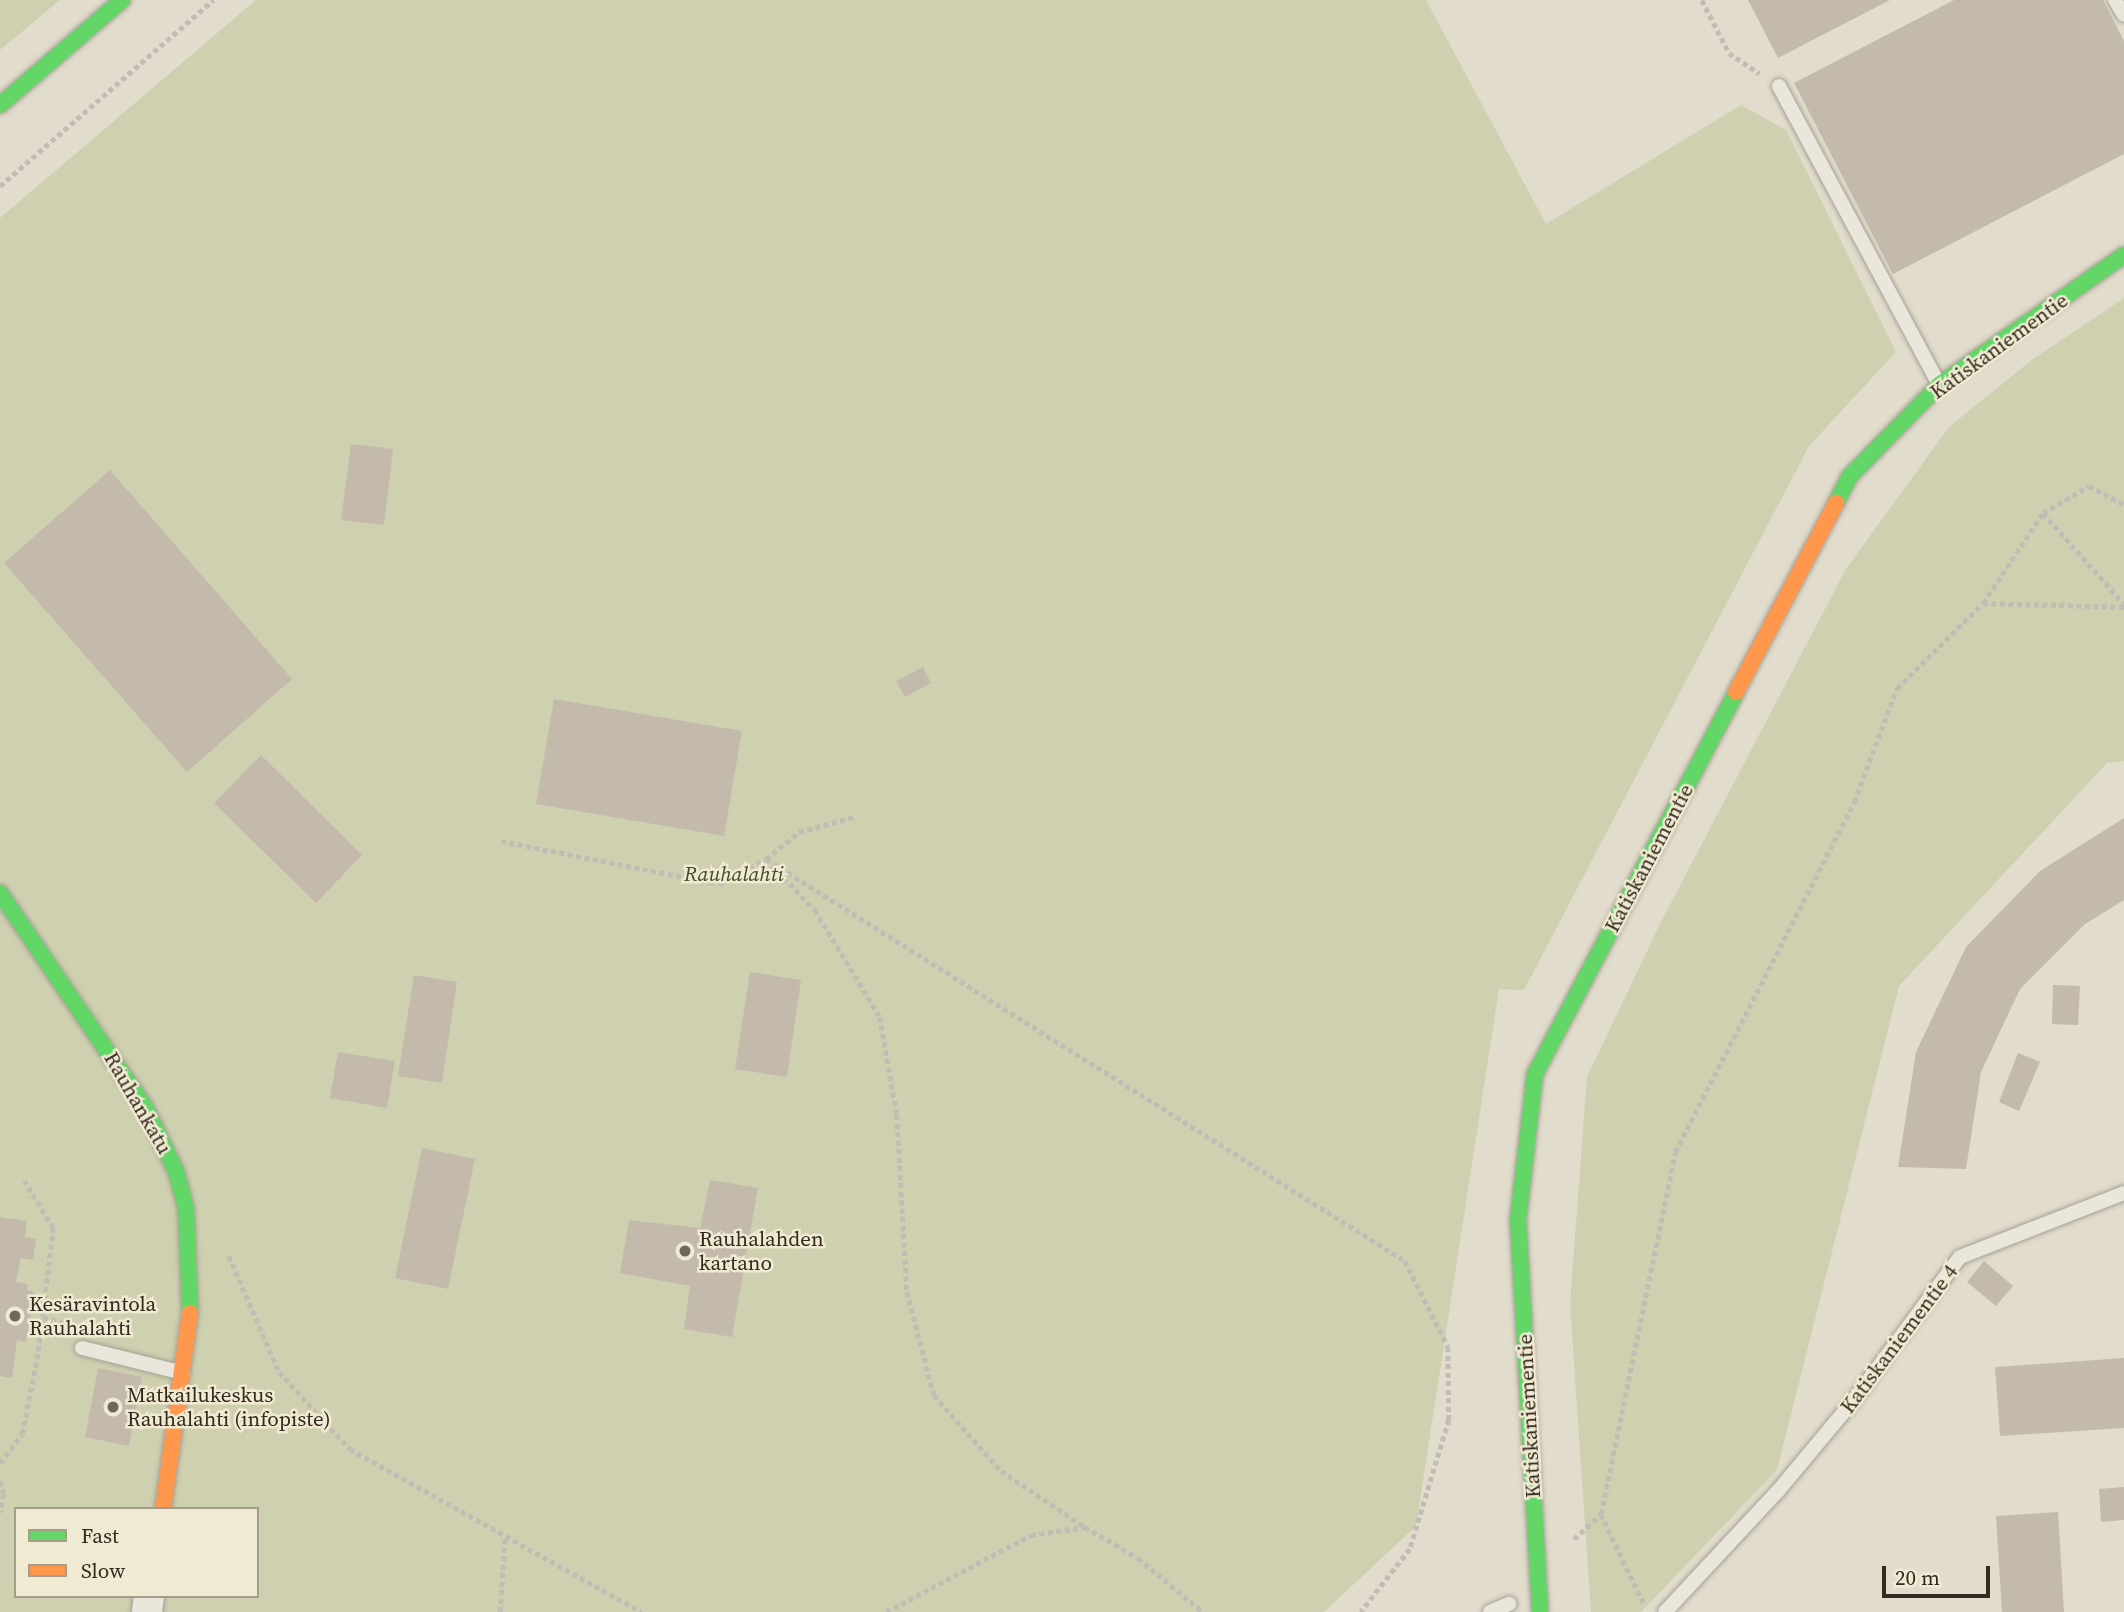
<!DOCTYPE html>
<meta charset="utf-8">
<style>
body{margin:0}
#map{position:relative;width:2124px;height:1612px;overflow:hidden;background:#e1dccb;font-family:"Source Serif 4",serif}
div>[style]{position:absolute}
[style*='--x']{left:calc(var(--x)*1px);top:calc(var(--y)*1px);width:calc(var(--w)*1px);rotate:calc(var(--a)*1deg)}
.green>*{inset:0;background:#ced0af}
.building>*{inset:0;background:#c4baac}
.path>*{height:4.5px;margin-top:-2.25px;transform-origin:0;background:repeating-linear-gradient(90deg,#c2bdb4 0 5px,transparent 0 8.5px)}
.roads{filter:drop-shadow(0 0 2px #a6a195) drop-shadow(0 0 2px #a6a195)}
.lane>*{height:14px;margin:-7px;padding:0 7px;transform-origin:7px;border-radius:7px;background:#eae6dc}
.street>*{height:30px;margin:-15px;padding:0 15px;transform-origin:15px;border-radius:15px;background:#eae6dc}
.fast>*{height:16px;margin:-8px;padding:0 8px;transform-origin:8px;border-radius:8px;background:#63d668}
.slow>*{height:16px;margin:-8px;padding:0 8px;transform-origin:8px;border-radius:8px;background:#ff974d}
.dots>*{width:19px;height:19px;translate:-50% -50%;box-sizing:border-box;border:4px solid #f1ead2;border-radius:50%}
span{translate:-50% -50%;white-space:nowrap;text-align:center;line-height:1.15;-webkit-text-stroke:5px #f1ead2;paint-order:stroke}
.street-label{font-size:21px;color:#33291e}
.park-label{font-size:21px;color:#414d27;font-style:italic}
.poi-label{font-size:21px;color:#33291e}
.left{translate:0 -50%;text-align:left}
.legend{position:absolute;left:14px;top:1507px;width:245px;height:91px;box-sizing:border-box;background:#f1ead2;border:2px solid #a59d8a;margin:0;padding:9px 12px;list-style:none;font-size:21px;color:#33291e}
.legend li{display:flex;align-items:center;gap:14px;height:35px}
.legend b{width:35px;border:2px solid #a59d8a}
.scale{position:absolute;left:1882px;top:1566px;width:108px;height:32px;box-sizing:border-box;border:4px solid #33291e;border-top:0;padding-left:9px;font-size:21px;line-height:24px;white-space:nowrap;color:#33291e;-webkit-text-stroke:5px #f1ead2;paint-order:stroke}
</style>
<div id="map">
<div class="green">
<i style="clip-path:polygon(0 0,60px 0,0 50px)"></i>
<i style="clip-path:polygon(evenodd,256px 0,1426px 0,1546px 224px,1741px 105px,1786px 130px,1896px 352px,1809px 446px,1524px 990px,1499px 989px,1416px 1526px,1324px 1612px,0 1612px,0 218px,256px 0,16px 1509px,257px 1509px,257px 1596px,16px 1596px,16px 1509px)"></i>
<i style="clip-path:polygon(2124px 298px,2124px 761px,2107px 763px,1899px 986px,1777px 1470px,1641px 1612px,1591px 1612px,1570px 1304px,1587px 1077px,1660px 924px,1846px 569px,1949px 427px,2033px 359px)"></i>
</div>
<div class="building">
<i style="clip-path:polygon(1748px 0,1890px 0,1778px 58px)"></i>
<i style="clip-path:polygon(1954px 0,2103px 0,2124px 41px,2124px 154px,1893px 274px,1794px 83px)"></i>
<i style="clip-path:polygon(351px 444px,393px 449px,384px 525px,341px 520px)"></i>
<i style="clip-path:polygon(110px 470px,292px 679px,187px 772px,4px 563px)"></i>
<i style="clip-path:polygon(923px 667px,931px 683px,905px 697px,896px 681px)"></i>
<i style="clip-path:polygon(554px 699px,742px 731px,724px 836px,536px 804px)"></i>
<i style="clip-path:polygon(261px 755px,362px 855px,316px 903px,214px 803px)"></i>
<i style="clip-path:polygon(2124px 818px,2124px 900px,2085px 924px,2020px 989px,1981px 1072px,1966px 1169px,1898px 1167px,1916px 1052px,1966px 947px,2040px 871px)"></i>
<i style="clip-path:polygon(750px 972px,801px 980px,787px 1077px,735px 1069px)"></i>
<i style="clip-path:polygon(414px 975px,457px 982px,442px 1083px,398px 1076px)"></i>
<i style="clip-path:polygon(2053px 985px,2080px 986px,2078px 1025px,2052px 1024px)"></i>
<i style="clip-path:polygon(338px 1052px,395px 1061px,387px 1108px,330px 1098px)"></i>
<i style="clip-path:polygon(2018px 1053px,2040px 1062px,2019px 1111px,1999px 1102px)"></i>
<i style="clip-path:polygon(422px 1148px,475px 1159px,448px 1289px,395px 1278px)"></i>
<i style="clip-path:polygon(710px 1180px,758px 1188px,732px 1337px,684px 1329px,690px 1286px,620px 1273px,629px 1220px,700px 1228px)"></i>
<i style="clip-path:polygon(0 1217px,27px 1221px,25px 1237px,36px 1239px,33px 1260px,21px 1258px,16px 1282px,28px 1284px,27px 1290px,34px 1292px,26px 1342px,17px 1340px,12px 1378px,0 1376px)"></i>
<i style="clip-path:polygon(1984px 1261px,2013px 1286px,1996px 1306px,1967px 1282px)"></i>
<i style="clip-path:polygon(2124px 1358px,2124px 1428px,2000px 1436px,1995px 1367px)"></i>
<i style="clip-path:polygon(98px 1368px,142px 1377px,129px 1446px,85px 1437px)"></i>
<i style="clip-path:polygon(2124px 1487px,2124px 1520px,2101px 1522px,2099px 1489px)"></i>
<i style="clip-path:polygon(2058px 1512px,2064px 1612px,2002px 1612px,1996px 1516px)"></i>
</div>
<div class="path">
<i style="--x:1702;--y:0;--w:59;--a:63"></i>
<i style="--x:1729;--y:53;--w:37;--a:34"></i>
<i style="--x:0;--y:186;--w:283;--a:-41.1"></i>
<i style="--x:2043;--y:513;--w:122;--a:48.3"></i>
<i style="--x:1983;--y:603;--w:141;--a:1.6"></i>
<i style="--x:501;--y:841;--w:222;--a:11.2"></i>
<i style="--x:719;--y:884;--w:53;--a:-28"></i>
<i style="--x:766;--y:859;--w:43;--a:-39.3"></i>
<i style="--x:799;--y:832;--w:56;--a:-15.5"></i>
<i style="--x:766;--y:859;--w:755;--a:32.17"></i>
<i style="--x:1405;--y:1261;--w:96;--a:63.4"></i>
<i style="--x:1448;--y:1347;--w:73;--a:89.2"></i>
<i style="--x:1449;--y:1420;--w:135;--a:106.8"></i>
<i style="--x:1410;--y:1549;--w:80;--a:127.9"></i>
<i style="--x:772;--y:865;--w:62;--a:46.3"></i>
<i style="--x:815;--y:910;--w:125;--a:58.7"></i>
<i style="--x:880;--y:1017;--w:99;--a:80.2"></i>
<i style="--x:897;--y:1115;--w:177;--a:86.8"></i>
<i style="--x:907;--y:1292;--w:106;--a:75.3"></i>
<i style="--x:934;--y:1395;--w:101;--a:48.6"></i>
<i style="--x:1001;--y:1471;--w:101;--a:33.7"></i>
<i style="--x:229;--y:1256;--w:126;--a:66.7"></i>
<i style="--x:279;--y:1372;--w:105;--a:47.3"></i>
<i style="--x:350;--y:1449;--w:334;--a:29.2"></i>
<i style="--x:43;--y:1317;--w:27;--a:17"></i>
<i style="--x:0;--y:1463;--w:36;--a:-53"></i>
<i style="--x:22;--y:1434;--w:76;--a:-78.7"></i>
<i style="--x:37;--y:1359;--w:132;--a:-83"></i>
<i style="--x:53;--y:1228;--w:55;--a:-121.7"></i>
<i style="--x:0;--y:1481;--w:14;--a:73"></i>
<i style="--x:4;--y:1494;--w:19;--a:102"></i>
<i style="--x:1601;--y:1514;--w:98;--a:64.5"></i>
<i style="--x:1574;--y:1539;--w:37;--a:-43"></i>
<i style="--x:1601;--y:1514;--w:369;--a:-78.4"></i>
<i style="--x:1675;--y:1152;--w:393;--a:-62.9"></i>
<i style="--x:1854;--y:802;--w:122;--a:-69.3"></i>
<i style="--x:1897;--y:688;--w:121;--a:-44.7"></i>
<i style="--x:1983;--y:603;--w:108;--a:-56.3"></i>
<i style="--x:2043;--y:513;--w:53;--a:-30.4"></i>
<i style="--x:2089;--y:486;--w:40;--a:28"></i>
<i style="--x:500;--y:1612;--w:75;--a:-86.2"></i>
<i style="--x:886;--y:1612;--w:164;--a:-28"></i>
<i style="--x:1031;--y:1535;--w:55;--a:-8.4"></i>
<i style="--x:1085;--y:1527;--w:61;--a:30.3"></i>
<i style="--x:1138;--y:1558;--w:85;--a:39.7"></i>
</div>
<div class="roads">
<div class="lane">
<i style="--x:2115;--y:0;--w:17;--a:59"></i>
<i style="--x:1779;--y:86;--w:338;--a:61.8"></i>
<i style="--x:82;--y:1348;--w:104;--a:13.9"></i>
<i style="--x:1490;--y:1612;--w:21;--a:-23"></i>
<i style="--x:1665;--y:1612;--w:166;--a:-47"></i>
<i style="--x:1778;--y:1491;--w:117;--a:-50.2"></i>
<i style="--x:1853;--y:1401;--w:179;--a:-53.4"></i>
<i style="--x:1960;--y:1257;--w:176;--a:-21.3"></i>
</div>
<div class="street">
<i style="--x:147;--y:1612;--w:16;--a:-83"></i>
</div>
<div class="fast">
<i style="--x:0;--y:105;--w:161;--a:-40.7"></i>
<i style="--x:1836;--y:503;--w:30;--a:-63"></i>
<i style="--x:1850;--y:476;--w:127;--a:-45.6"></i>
<i style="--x:1939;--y:385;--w:226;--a:-35.1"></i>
<i style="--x:0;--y:893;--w:258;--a:55.9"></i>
<i style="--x:145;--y:1107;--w:71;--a:64.2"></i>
<i style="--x:176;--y:1171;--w:38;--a:75"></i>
<i style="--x:186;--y:1208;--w:105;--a:87.8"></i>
<i style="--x:1540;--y:1612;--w:393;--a:-93.2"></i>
<i style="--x:1518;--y:1220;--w:147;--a:-83.4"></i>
<i style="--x:1535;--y:1074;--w:432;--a:-62.2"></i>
</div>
<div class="slow">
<i style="--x:1736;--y:692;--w:214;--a:-62.1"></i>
<i style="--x:163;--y:1509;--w:198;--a:-82.2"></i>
</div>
</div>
<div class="dots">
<i style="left:685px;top:1251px;background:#70685b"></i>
<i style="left:15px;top:1316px;background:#70685b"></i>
<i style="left:113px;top:1407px;background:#70685b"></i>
</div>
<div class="street-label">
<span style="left:1999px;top:346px;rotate:-36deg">Katiskaniementie</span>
<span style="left:1649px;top:858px;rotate:-62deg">Katiskaniementie</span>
<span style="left:138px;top:1103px;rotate:60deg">Rauhankatu</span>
<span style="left:1899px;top:1339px;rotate:-53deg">Katiskaniementie 4</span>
<span style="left:1529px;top:1416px;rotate:-93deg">Katiskaniementie</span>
</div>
<div class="park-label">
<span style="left:734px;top:874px">Rauhalahti</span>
</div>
<div class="poi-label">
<span class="left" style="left:699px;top:1251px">Rauhalahden<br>kartano</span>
<span class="left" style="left:29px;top:1316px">Kesäravintola<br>Rauhalahti</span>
<span class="left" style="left:127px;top:1407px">Matkailukeskus<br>Rauhalahti (infopiste)</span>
</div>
<ul class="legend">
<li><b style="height:9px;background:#63d668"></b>Fast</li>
<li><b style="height:9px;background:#ff974d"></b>Slow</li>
</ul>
<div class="scale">20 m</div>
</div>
